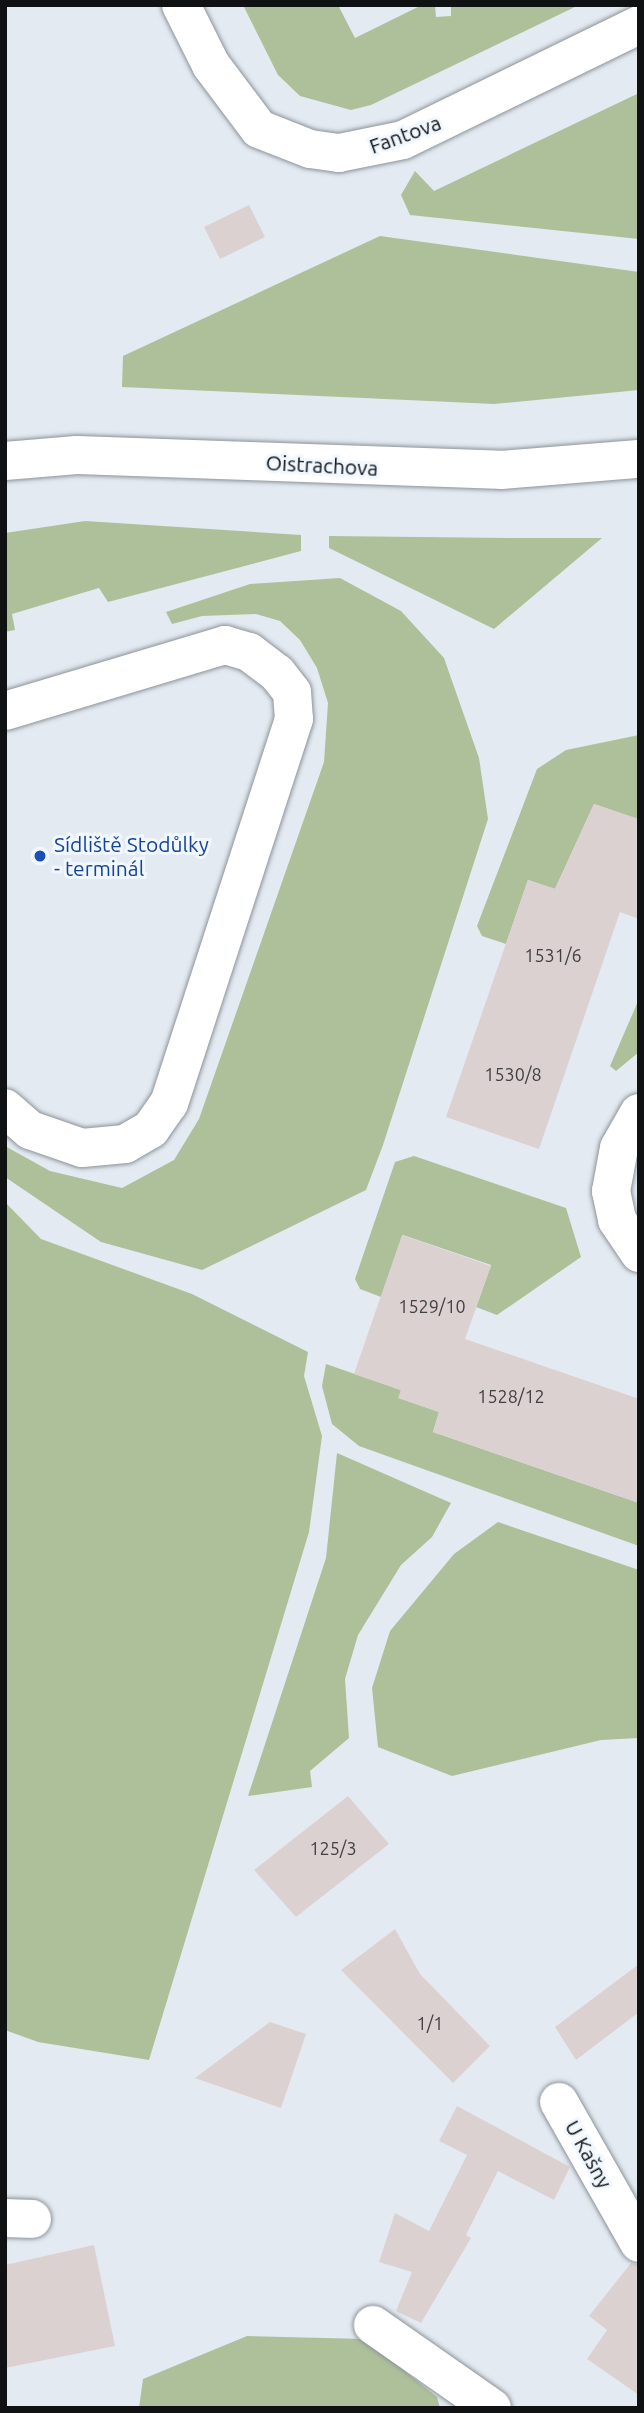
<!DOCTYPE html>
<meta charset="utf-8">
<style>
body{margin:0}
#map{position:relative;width:644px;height:2413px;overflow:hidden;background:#e3eaf1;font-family:Ubuntu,sans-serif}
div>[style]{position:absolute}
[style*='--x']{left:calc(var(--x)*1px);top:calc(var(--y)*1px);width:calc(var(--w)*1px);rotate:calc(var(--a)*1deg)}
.green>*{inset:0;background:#adc09a}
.building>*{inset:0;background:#dcd1d1}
.roads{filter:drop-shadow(0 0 2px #8d9399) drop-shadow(0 0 2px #8d9399)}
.minor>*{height:38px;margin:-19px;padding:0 19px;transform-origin:19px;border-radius:19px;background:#fff}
.dots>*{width:19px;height:19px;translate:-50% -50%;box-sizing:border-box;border:4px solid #f0f7fe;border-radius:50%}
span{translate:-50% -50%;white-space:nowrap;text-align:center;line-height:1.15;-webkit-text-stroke:6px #f0f7fe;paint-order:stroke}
.number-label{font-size:18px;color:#424142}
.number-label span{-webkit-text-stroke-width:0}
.street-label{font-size:21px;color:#0f1113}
.transit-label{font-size:21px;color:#164399}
.left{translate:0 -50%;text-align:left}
.frame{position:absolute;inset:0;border:7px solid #0f1113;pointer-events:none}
</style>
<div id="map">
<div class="green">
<i style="clip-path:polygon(243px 5px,338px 5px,355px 38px,422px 5px,435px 5px,436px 17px,451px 16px,451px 5px,579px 5px,371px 105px,351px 110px,300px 96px,278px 75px)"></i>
<i style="clip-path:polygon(639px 93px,639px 239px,410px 215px,401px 195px,415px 171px,434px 191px)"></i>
<i style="clip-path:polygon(380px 236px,639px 272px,639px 390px,494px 404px,122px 387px,123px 356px)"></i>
<i style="clip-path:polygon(85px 521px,301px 535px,301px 551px,108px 602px,99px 588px,12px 614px,15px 630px,5px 632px,5px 533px)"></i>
<i style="clip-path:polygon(329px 536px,510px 538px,602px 538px,494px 629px,329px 548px)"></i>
<i style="clip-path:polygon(340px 578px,401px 611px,444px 658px,479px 758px,488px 819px,383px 1145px,366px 1190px,202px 1270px,101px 1242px,5px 1177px,5px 1146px,50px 1171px,122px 1188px,174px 1160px,199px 1119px,324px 762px,328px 703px,317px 668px,300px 640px,280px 621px,256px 614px,202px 616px,172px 624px,166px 612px,250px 584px)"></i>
<i style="clip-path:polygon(639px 735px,639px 829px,634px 818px,594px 804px,555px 889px,528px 880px,506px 944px,482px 936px,477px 926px,537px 769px,566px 750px)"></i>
<i style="clip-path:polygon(639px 999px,639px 1052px,616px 1071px,610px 1066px)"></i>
<i style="clip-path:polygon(414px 1156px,566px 1208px,581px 1257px,497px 1315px,476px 1307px,491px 1265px,403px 1235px,389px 1300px,360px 1289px,355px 1279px,395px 1162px)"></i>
<i style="clip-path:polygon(5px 1202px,41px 1239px,192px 1294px,308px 1352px,304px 1376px,322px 1436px,309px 1532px,149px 2060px,38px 2042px,5px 2030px)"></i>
<i style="clip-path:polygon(326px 1364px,401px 1390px,399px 1398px,439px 1412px,433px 1432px,639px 1503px,639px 1546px,359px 1446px,332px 1424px,322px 1386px)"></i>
<i style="clip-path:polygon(337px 1453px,451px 1503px,432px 1537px,401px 1565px,358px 1635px,345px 1679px,349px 1738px,310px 1771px,312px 1787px,248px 1796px,326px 1558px)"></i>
<i style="clip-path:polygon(498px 1522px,639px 1570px,639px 1738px,601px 1740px,452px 1776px,378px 1747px,372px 1688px,390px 1631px,454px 1554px)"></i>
<i style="clip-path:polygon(247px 2336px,365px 2339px,437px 2397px,440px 2408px,139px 2408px,143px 2379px)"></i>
</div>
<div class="building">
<i style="clip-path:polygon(249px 205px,265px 237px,220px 259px,204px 227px)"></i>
<i style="clip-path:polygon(594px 804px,639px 819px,639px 919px,620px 912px,539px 1149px,446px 1117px,528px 880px,555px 889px)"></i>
<i style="clip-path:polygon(402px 1235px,491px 1266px,465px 1339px,639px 1399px,639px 1503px,433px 1432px,439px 1412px,398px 1398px,401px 1390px,354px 1374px)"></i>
<i style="clip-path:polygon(348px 1796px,389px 1844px,296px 1917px,254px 1870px)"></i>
<i style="clip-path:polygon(395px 1929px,420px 1974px,490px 2046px,453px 2083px,341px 1970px)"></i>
<i style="clip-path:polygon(639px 1964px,639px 2012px,576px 2060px,555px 2027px)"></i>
<i style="clip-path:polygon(270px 2022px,306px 2034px,281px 2108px,195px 2078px)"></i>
<i style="clip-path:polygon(457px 2106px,570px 2167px,554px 2200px,498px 2171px,466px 2235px,471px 2238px,421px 2323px,396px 2311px,412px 2272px,379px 2262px,395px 2213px,429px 2231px,467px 2155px,439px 2141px)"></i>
<i style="clip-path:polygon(94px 2245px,115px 2346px,5px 2368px,5px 2265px)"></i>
<i style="clip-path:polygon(631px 2263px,639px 2265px,639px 2395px,587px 2359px,607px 2330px,589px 2316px)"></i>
</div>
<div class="roads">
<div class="minor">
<i style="--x:181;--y:5;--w:67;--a:63.4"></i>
<i style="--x:211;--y:65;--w:80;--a:53.1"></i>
<i style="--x:259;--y:129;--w:55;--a:21.4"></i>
<i style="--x:310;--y:149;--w:29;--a:8"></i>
<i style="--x:339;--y:153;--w:65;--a:-11.5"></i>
<i style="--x:403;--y:140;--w:263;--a:-26"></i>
<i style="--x:5;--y:461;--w:72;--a:-4.8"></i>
<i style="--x:77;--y:455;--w:424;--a:2"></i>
<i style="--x:501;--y:470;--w:138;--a:-4.6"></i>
<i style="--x:5;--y:711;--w:230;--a:-16.7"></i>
<i style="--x:225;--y:645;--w:25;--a:16"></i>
<i style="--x:249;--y:652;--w:35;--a:37"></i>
<i style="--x:277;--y:673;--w:24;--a:52"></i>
<i style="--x:292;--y:692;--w:27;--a:86"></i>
<i style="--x:294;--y:719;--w:404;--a:108"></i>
<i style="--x:169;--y:1103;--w:32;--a:125"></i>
<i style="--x:151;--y:1129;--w:30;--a:150"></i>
<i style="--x:125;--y:1144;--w:43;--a:174.7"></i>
<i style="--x:82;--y:1148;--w:55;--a:-160.9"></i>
<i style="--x:30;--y:1130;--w:33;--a:-139"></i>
<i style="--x:639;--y:1113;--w:40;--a:119.7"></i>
<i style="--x:619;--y:1148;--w:44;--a:100.5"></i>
<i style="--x:611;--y:1191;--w:30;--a:78"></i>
<i style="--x:617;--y:1220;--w:40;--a:56"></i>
<i style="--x:559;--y:2102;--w:162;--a:60.4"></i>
<i style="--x:5;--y:2218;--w:27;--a:2"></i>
<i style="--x:373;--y:2325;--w:145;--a:34.9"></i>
</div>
</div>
<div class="dots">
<i style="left:40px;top:856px;background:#1a4fb4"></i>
</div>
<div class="number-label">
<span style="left:553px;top:955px">1531/6</span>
<span style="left:513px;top:1074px">1530/8</span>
<span style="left:432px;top:1306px">1529/10</span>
<span style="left:511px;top:1396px">1528/12</span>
<span style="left:333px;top:1848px">125/3</span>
<span style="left:430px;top:2023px">1/1</span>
</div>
<div class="street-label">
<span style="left:405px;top:134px;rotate:-20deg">Fantova</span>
<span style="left:322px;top:465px;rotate:3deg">Oistrachova</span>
<span style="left:589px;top:2154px;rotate:61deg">U Kašny</span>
</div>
<div class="transit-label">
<span class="left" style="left:54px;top:856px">Sídliště Stodůlky<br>- terminál</span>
</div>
<div class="frame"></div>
</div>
